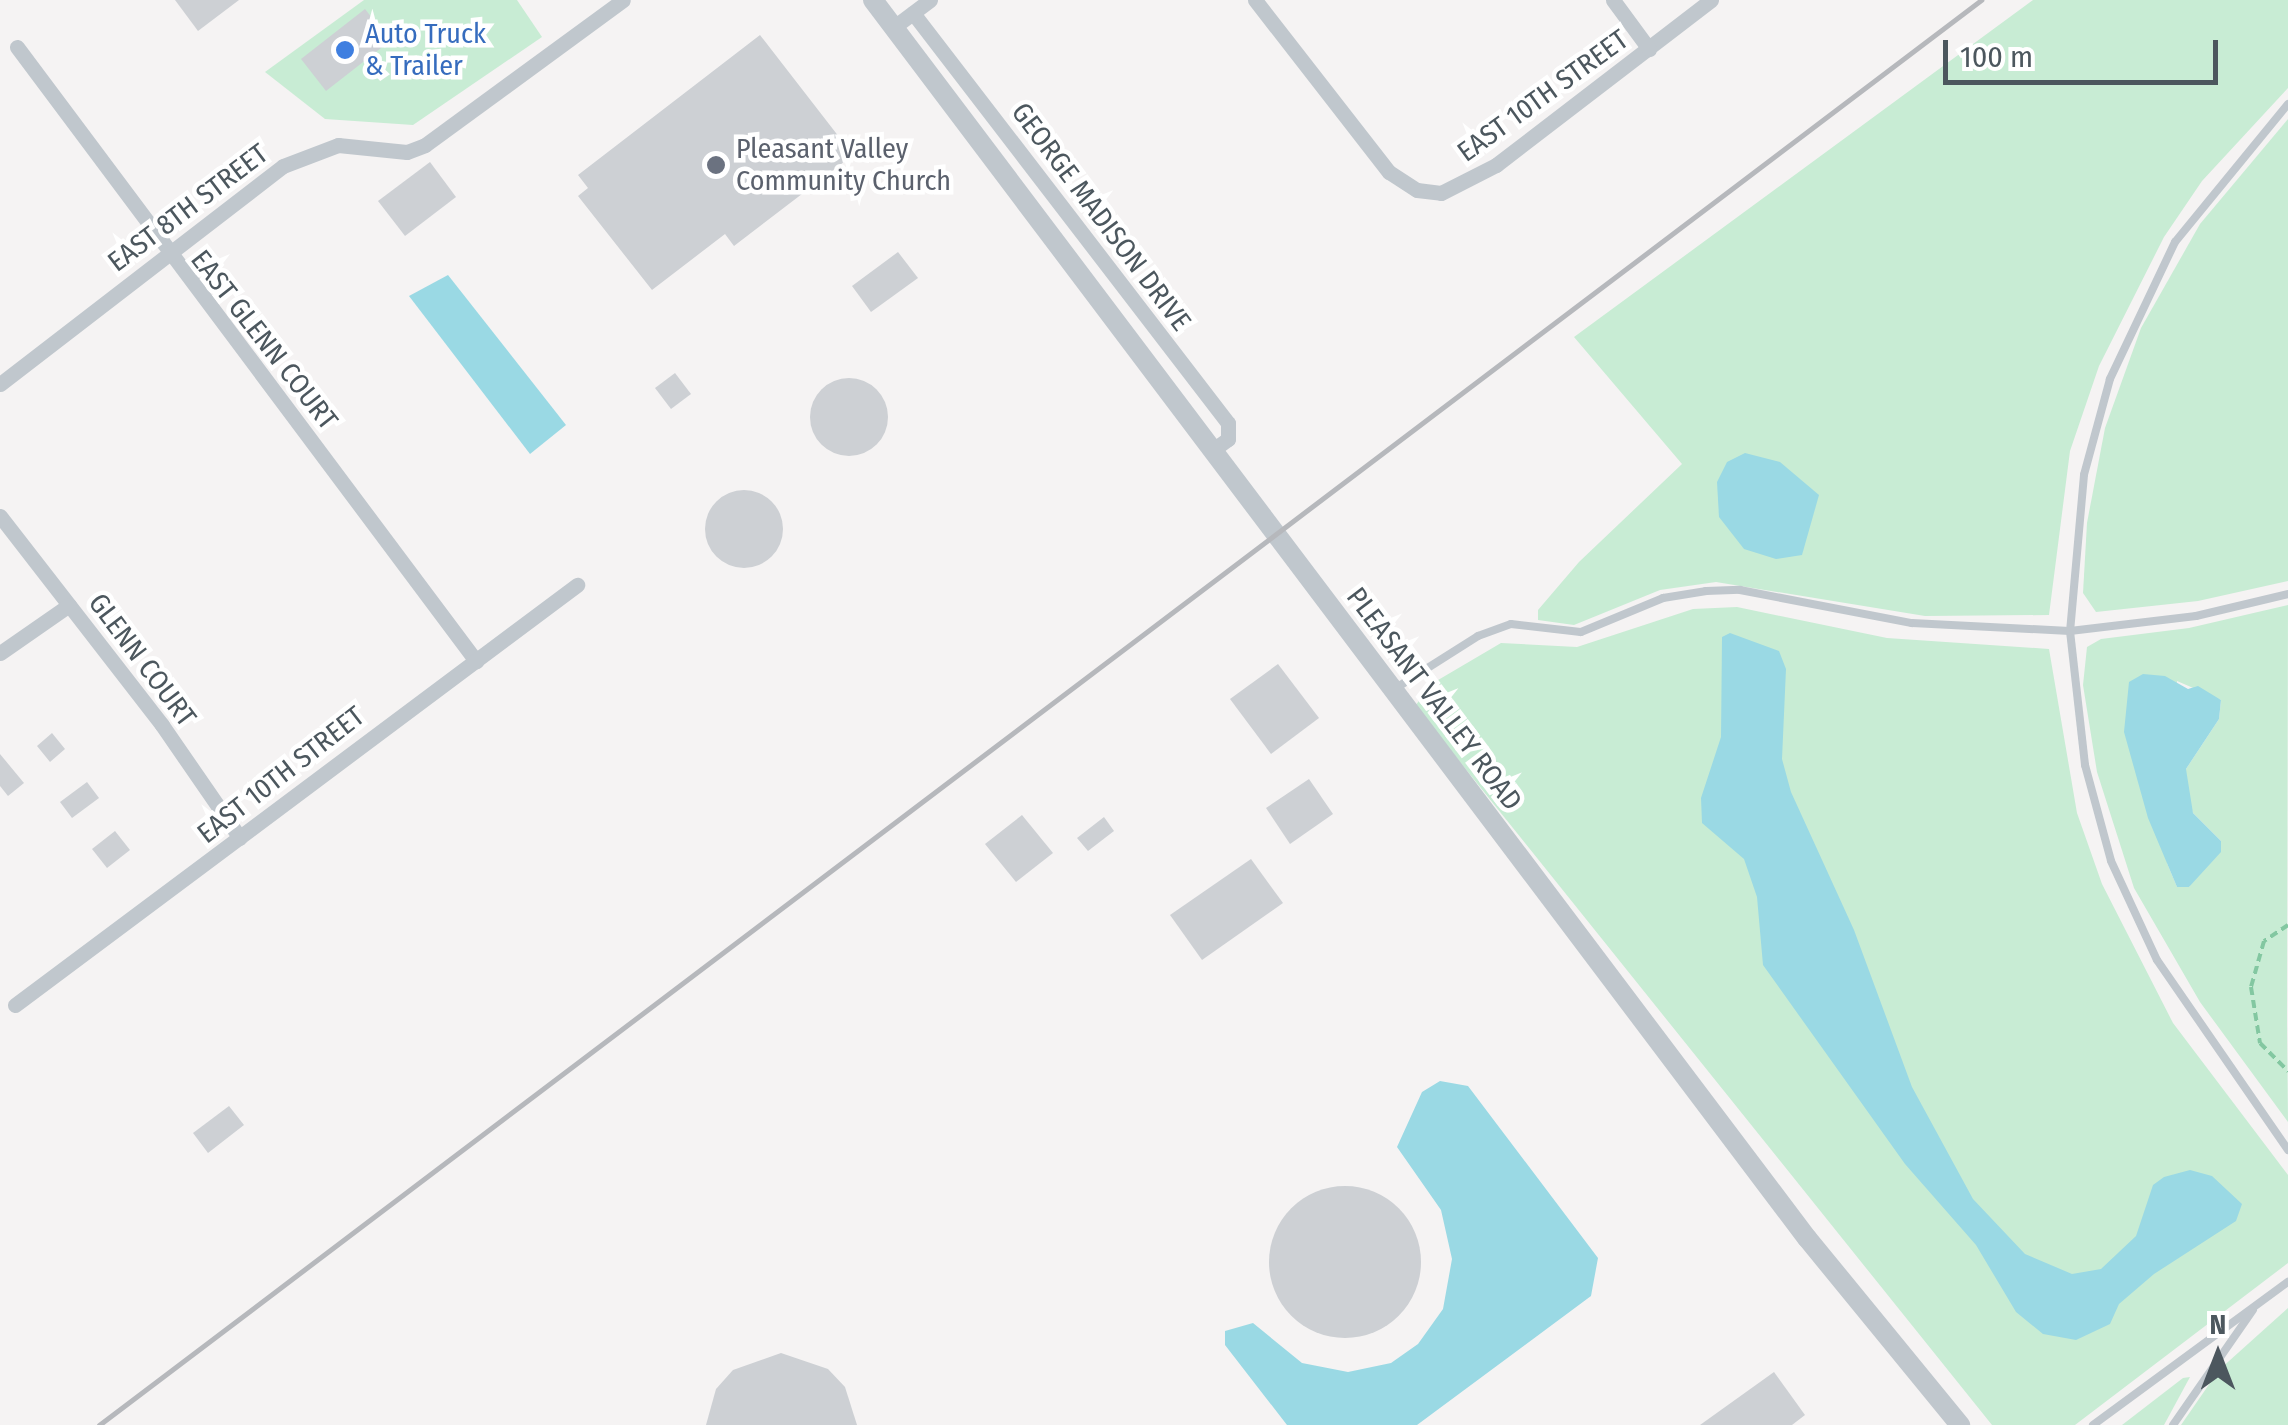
<!DOCTYPE html>
<style>
body{margin:0}
#map{position:relative;width:2288px;height:1425px;overflow:hidden;background:#f5f3f3;font-family:"Fira Sans Condensed",sans-serif}
div>[style]{position:absolute}
[style*='--x']{left:calc(var(--x)*1px);top:calc(var(--y)*1px);width:calc(var(--w)*1px);rotate:calc(var(--a)*1deg)}
.green>*{inset:0;background:#c8ecd4}
.water>*{inset:0;background:#9ad9e4}
.building>*{inset:0;background:#cdd0d4}
.round{border-radius:50%}
.path>*{height:4px;margin-top:-2px;transform-origin:0;background:repeating-linear-gradient(90deg,#83c7a1 0 8px,transparent 0 13px)}
.service>*{height:8px;margin:-4px;padding:0 4px;transform-origin:4px;border-radius:4px;background:#c0c7cd}
.minor>*{height:15px;margin:-7.5px;padding:0 7.5px;transform-origin:7.5px;border-radius:7.5px;background:#c0c7cd}
.tertiary>*{height:20px;margin:-10px;padding:0 10px;transform-origin:10px;border-radius:10px;background:#c0c7cd}
.rail>*{height:5px;margin:-2.5px;padding:0 2.5px;transform-origin:2.5px;border-radius:2.5px;background:#b6b8bc}
.dots>*{width:28px;height:28px;translate:-50% -50%;box-sizing:border-box;border:5px solid #fff;border-radius:50%}
span{translate:-50% -50%;white-space:nowrap;text-align:center;line-height:1.15;-webkit-text-stroke:9px #fff;paint-order:stroke}
.shop-label{font-size:28px;color:#366cbe}
.left{translate:0 -50%;text-align:left}
.street-label{font-size:28px;color:#4c575e}
.worship-label{font-size:28px;color:#5b616d}
.north{position:absolute;left:2168px;top:1305px;width:100px;height:100px;-webkit-text-stroke:8px #fff;paint-order:stroke;rotate:0deg;font-size:28px;font-weight:700;line-height:40px;text-align:center;color:#4c575e}
.north::after{content:'';display:block;margin:auto;width:35px;height:45px;background:#4c575e;clip-path:polygon(50% 0,100% 100%,50% 72%,0 100%)}
.scale{position:absolute;left:1943px;top:40px;width:275px;height:45px;box-sizing:border-box;border:5px solid #4c575e;border-top:0;padding-left:12px;font-size:30px;line-height:35px;white-space:nowrap;color:#4c575e;-webkit-text-stroke:8px #fff;paint-order:stroke}
</style>
<div id="map">
<div class="green">
<i style="clip-path:polygon(364px 0,517px 0,542px 37px,413px 125px,325px 119px,265px 72px)"></i>
<i style="clip-path:polygon(2033px 0,2288px 0,2288px 88px,2202px 181px,2164px 237px,2099px 366px,2070px 451px,2049px 615px,1925px 616px,1716px 582px,1660px 590px,1574px 625px,1538px 620px,1538px 610px,1579px 562px,1682px 464px,1574px 337px)"></i>
<i style="clip-path:polygon(2288px 119px,2288px 581px,2198px 601px,2096px 612px,2083px 593px,2087px 523px,2105px 428px,2141px 328px,2200px 224px)"></i>
<i style="clip-path:polygon(evenodd,2288px 605px,2287px 1023px,2288px 1122px,2200px 1002px,2134px 888px,2097px 772px,2083px 685px,2087px 647px,2101px 639px,2189px 628px,2288px 605px,2177px 681px,2221px 700px,2219px 719px,2186px 769px,2186px 794px,2193px 813px,2221px 841px,2189px 887px,2177px 887px,2167px 863px,2177px 681px)"></i>
<i style="clip-path:polygon(1737px 607px,1887px 638px,2049px 649px,2077px 813px,2102px 884px,2173px 1023px,2288px 1175px,2288px 1263px,2075px 1425px,1992px 1425px,1415px 706px,1433px 683px,1501px 643px,1577px 647px,1693px 609px)"></i>
<i style="clip-path:polygon(2288px 1308px,2288px 1425px,2181px 1425px,2219px 1370px)"></i>
<i style="clip-path:polygon(2190px 1377px,2164px 1425px,2122px 1425px,2183px 1378px)"></i>
</div>
<div class="water">
<i style="clip-path:polygon(448px 275px,566px 425px,530px 454px,409px 296px)"></i>
<i style="clip-path:polygon(1745px 453px,1780px 462px,1819px 495px,1802px 555px,1776px 559px,1744px 549px,1719px 517px,1717px 482px,1727px 462px)"></i>
<i style="clip-path:polygon(1730px 633px,1779px 651px,1786px 669px,1782px 759px,1791px 792px,1854px 930px,1912px 1087px,1973px 1199px,2025px 1254px,2072px 1274px,2101px 1269px,2136px 1236px,2153px 1185px,2164px 1177px,2190px 1170px,2212px 1176px,2242px 1204px,2236px 1221px,2154px 1274px,2119px 1304px,2110px 1324px,2076px 1340px,2043px 1334px,2016px 1312px,1976px 1245px,1905px 1164px,1763px 965px,1757px 897px,1744px 859px,1702px 823px,1701px 798px,1721px 737px,1722px 637px)"></i>
<i style="clip-path:polygon(2143px 674px,2165px 676px,2188px 689px,2198px 686px,2221px 700px,2219px 719px,2186px 769px,2193px 813px,2221px 841px,2221px 852px,2189px 887px,2177px 887px,2148px 818px,2124px 732px,2129px 682px)"></i>
<i style="clip-path:polygon(1440px 1081px,1468px 1086px,1598px 1258px,1591px 1296px,1417px 1425px,1287px 1425px,1225px 1345px,1225px 1331px,1253px 1323px,1302px 1363px,1348px 1372px,1391px 1363px,1418px 1344px,1443px 1309px,1452px 1259px,1441px 1210px,1397px 1147px,1422px 1092px)"></i>
</div>
<div class="building">
<i style="clip-path:polygon(175px 0,239px 0,198px 31px)"></i>
<i style="clip-path:polygon(365px 9px,390px 41px,326px 91px,301px 59px)"></i>
<i style="clip-path:polygon(760px 35px,853px 155px,734px 246px,725px 234px,652px 290px,578px 196px,588px 188px,578px 175px)"></i>
<i style="clip-path:polygon(430px 162px,456px 197px,405px 236px,378px 201px)"></i>
<i style="clip-path:polygon(898px 252px,918px 278px,871px 312px,852px 286px)"></i>
<i style="clip-path:polygon(675px 373px,691px 394px,671px 409px,655px 388px)"></i>
<i class="round" style="left:810px;top:378px;width:78px;height:78px"></i>
<i class="round" style="left:705px;top:490px;width:78px;height:78px"></i>
<i style="clip-path:polygon(1278px 664px,1319px 718px,1271px 754px,1230px 699px)"></i>
<i style="clip-path:polygon(52px 733px,65px 749px,50px 762px,37px 746px)"></i>
<i style="clip-path:polygon(0 754px,24px 783px,8px 796px,0 786px)"></i>
<i style="clip-path:polygon(1309px 779px,1333px 814px,1290px 844px,1266px 808px)"></i>
<i style="clip-path:polygon(87px 782px,99px 798px,72px 818px,60px 802px)"></i>
<i style="clip-path:polygon(1022px 815px,1053px 853px,1016px 882px,985px 844px)"></i>
<i style="clip-path:polygon(1104px 817px,1114px 831px,1088px 851px,1077px 838px)"></i>
<i style="clip-path:polygon(115px 831px,130px 850px,107px 868px,92px 849px)"></i>
<i style="clip-path:polygon(1251px 859px,1283px 903px,1202px 960px,1170px 915px)"></i>
<i style="clip-path:polygon(229px 1106px,244px 1125px,208px 1153px,193px 1133px)"></i>
<i class="round" style="left:1269px;top:1186px;width:152px;height:152px"></i>
<i style="clip-path:polygon(781px 1353px,828px 1369px,845px 1387px,857px 1425px,706px 1425px,716px 1389px,733px 1370px)"></i>
<i style="clip-path:polygon(1774px 1372px,1805px 1415px,1792px 1425px,1700px 1425px)"></i>
</div>
<div class="path">
<i style="--x:2288;--y:925;--w:29;--a:146"></i>
<i style="--x:2264;--y:941;--w:48;--a:105.8"></i>
<i style="--x:2251;--y:987;--w:57;--a:80.9"></i>
<i style="--x:2260;--y:1043;--w:40;--a:45"></i>
</div>
<div class="service">
<i style="--x:2288;--y:104;--w:178;--a:129.3"></i>
<i style="--x:2175;--y:242;--w:152;--a:115.4"></i>
<i style="--x:2110;--y:379;--w:99;--a:105.2"></i>
<i style="--x:2084;--y:475;--w:157;--a:95.1"></i>
<i style="--x:2070;--y:631;--w:135;--a:83.6"></i>
<i style="--x:2085;--y:765;--w:99;--a:74.8"></i>
<i style="--x:2111;--y:861;--w:109;--a:65.1"></i>
<i style="--x:2157;--y:960;--w:231;--a:55.4"></i>
<i style="--x:1396;--y:688;--w:97;--a:-32.4"></i>
<i style="--x:1478;--y:636;--w:35;--a:-20"></i>
<i style="--x:1511;--y:624;--w:70;--a:6.5"></i>
<i style="--x:1581;--y:632;--w:89;--a:-22.5"></i>
<i style="--x:1663;--y:598;--w:44;--a:-9.2"></i>
<i style="--x:1706;--y:591;--w:34;--a:-2"></i>
<i style="--x:1740;--y:590;--w:175;--a:10.9"></i>
<i style="--x:1912;--y:623;--w:158;--a:2.9"></i>
<i style="--x:2070;--y:631;--w:127;--a:-6.8"></i>
<i style="--x:2196;--y:616;--w:95;--a:-13.4"></i>
<i style="--x:2093;--y:1425;--w:242;--a:-36.3"></i>
<i style="--x:2173;--y:1425;--w:140;--a:-55.2"></i>
</div>
<div class="minor">
<i style="--x:1255;--y:0;--w:218;--a:52.1"></i>
<i style="--x:1389;--y:172;--w:33;--a:33"></i>
<i style="--x:1417;--y:190;--w:24;--a:7"></i>
<i style="--x:1441;--y:193;--w:62;--a:-27"></i>
<i style="--x:1496;--y:165;--w:271;--a:-37.5"></i>
<i style="--x:1613;--y:0;--w:61;--a:53.7"></i>
<i style="--x:913;--y:13;--w:517;--a:52.47"></i>
<i style="--x:1228;--y:423;--w:16;--a:90"></i>
<i style="--x:1228;--y:439;--w:19;--a:144"></i>
<i style="--x:894;--y:27;--w:45;--a:-36.9"></i>
<i style="--x:17;--y:47;--w:767;--a:53.22"></i>
<i style="--x:0;--y:384;--w:357;--a:-37.6"></i>
<i style="--x:283;--y:166;--w:59;--a:-20.9"></i>
<i style="--x:338;--y:145;--w:69;--a:5.8"></i>
<i style="--x:407;--y:152;--w:19;--a:-21"></i>
<i style="--x:425;--y:145;--w:245;--a:-36.2"></i>
<i style="--x:0;--y:516;--w:264;--a:52.2"></i>
<i style="--x:162;--y:725;--w:137;--a:55.4"></i>
<i style="--x:0;--y:653;--w:84;--a:-34.8"></i>
<i style="--x:15;--y:1005;--w:702;--a:-36.77"></i>
</div>
<div class="tertiary">
<i style="--x:873;--y:0;--w:1551;--a:52.97"></i>
<i style="--x:1807;--y:1238;--w:242;--a:50.7"></i>
</div>
<div class="rail">
<i style="--x:99;--y:1425;--w:2361;--a:-37.13"></i>
</div>
<div class="dots">
<i style="left:345px;top:50px;background:#3f7fe0"></i>
<i style="left:716px;top:165px;background:#6b7280"></i>
</div>
<div class="shop-label">
<span class="left" style="left:365px;top:50px">Auto Truck<br>&amp; Trailer</span>
</div>
<div class="street-label">
<span style="left:1543px;top:96px;rotate:-36deg">EAST 10TH STREET</span>
<span style="left:188px;top:208px;rotate:-37deg">EAST 8TH STREET</span>
<span style="left:1101px;top:217px;rotate:53deg">GEORGE MADISON DRIVE</span>
<span style="left:264px;top:340px;rotate:52deg">EAST GLENN COURT</span>
<span style="left:142px;top:660px;rotate:53deg">GLENN COURT</span>
<span style="left:1434px;top:699px;rotate:53deg">PLEASANT VALLEY ROAD</span>
<span style="left:281px;top:775px;rotate:-38deg">EAST 10TH STREET</span>
</div>
<div class="worship-label">
<span class="left" style="left:736px;top:165px">Pleasant Valley<br>Community Church</span>
</div>
<div class="north">N</div>
<div class="scale">100 m</div>
</div>
